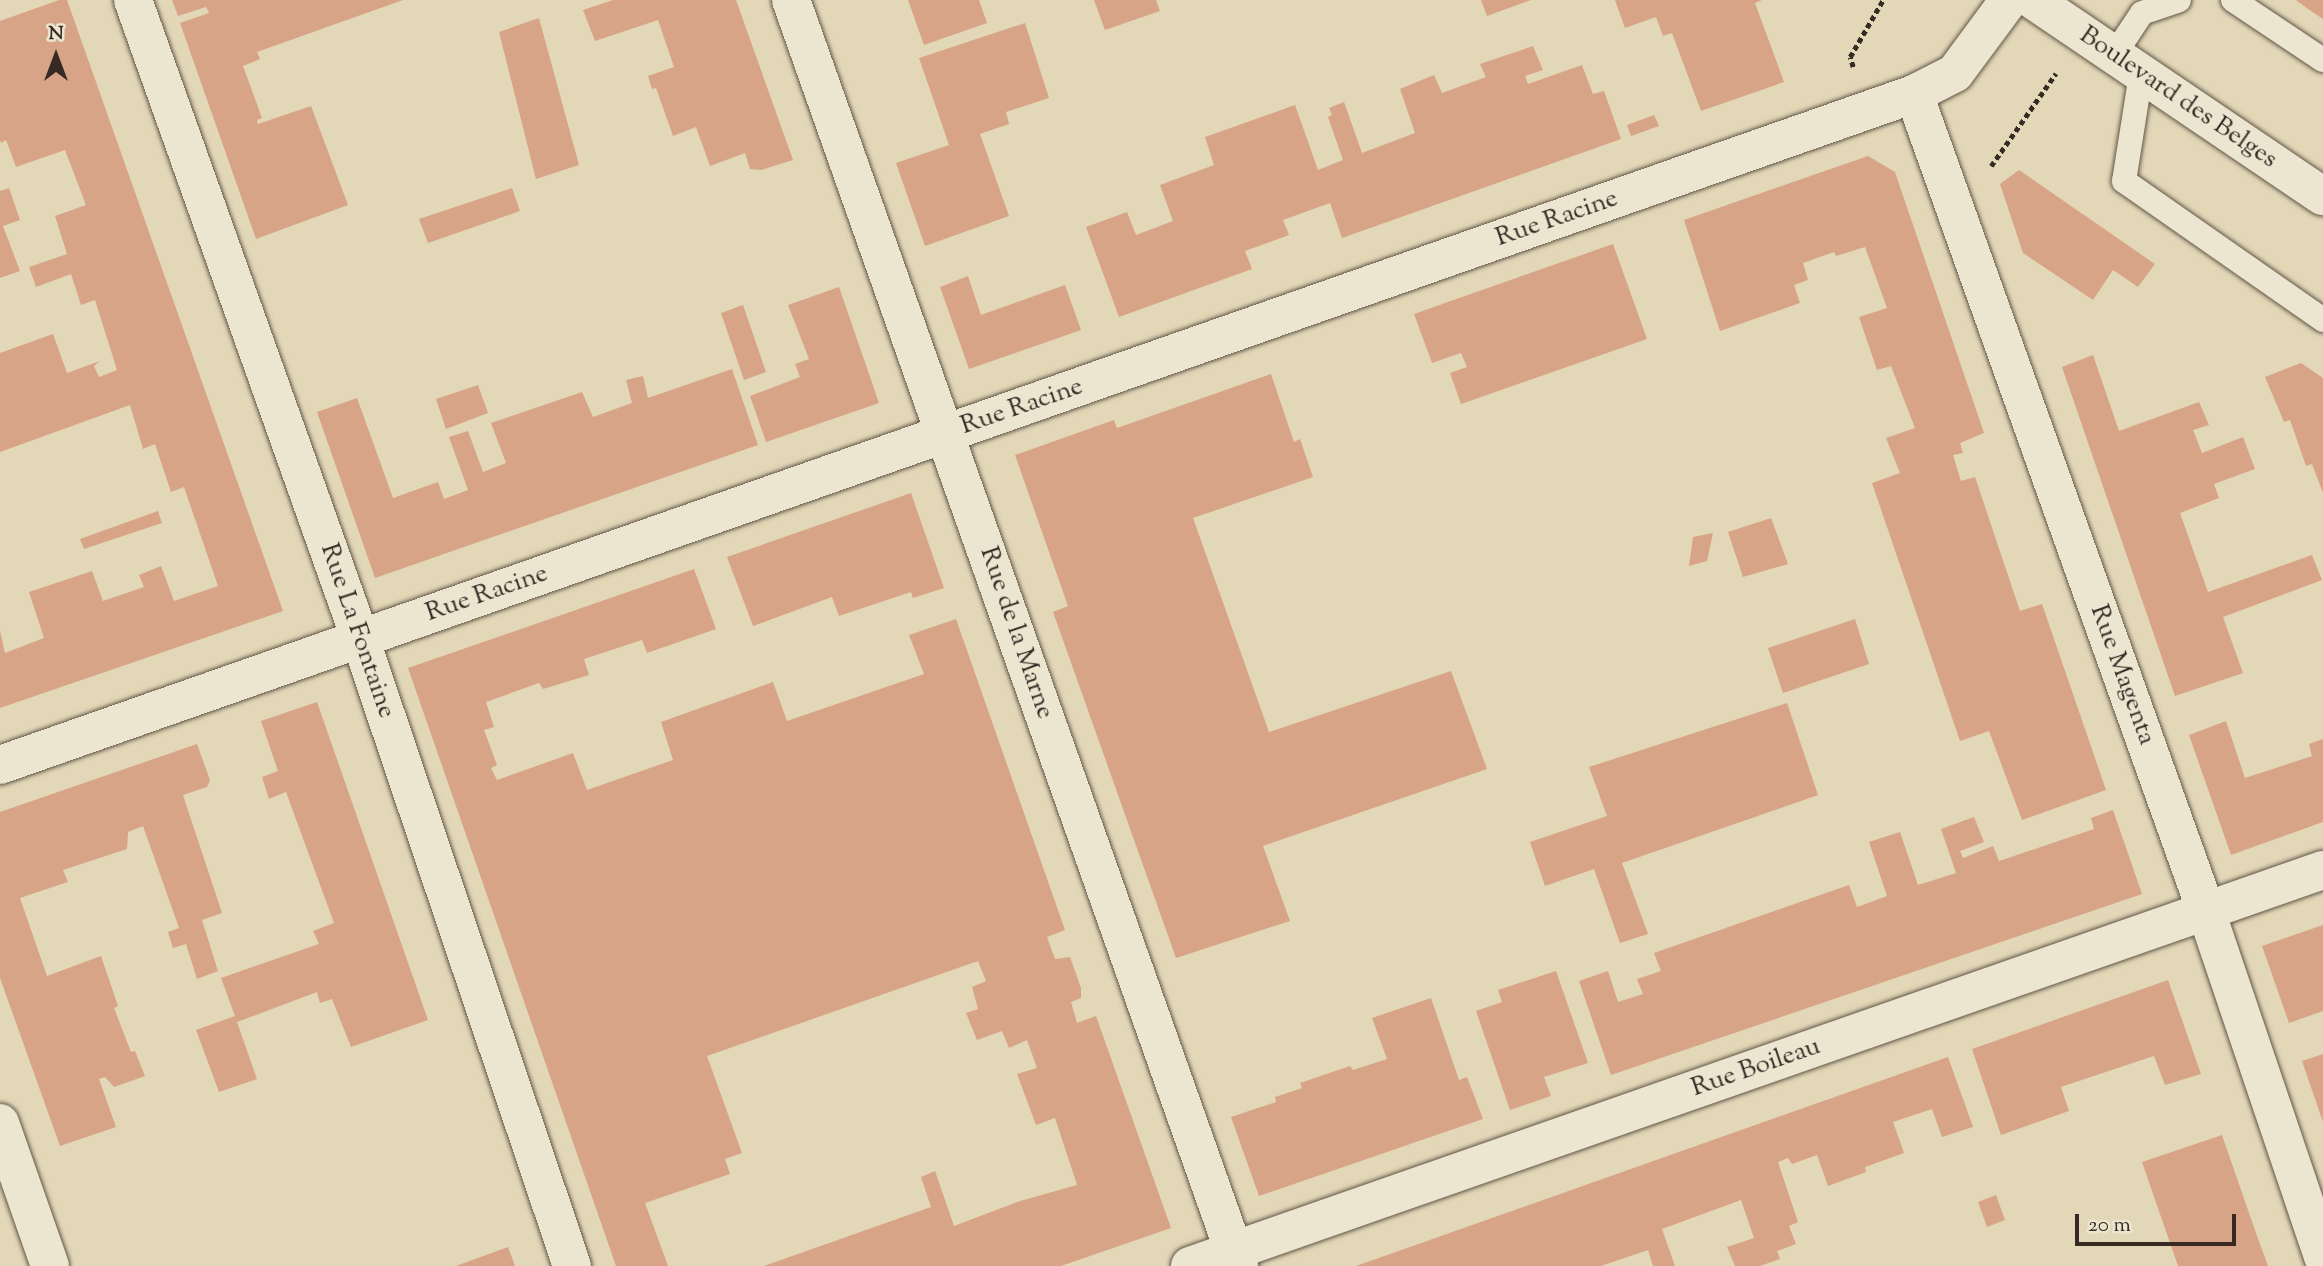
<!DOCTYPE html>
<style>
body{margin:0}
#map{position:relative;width:2323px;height:1266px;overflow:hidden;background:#e2d7b6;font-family:"Sorts Mill Goudy",serif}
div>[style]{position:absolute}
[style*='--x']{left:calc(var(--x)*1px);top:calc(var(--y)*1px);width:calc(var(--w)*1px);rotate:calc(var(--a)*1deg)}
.building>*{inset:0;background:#d8a487}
.path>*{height:4.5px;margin-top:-2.25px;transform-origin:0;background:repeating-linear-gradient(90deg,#372a25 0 5px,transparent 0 8.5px)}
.roads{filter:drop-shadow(0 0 2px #625549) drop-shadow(0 0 2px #625549)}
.lane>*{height:24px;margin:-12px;padding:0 12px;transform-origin:12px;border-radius:12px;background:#ece5d0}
.street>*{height:38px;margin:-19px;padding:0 19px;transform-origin:19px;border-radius:19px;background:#ece5d0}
.secondary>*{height:38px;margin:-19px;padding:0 19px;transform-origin:19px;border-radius:19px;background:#ece5d0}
span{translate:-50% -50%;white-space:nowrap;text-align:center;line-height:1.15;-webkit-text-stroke:7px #ece5d0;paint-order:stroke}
.street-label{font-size:26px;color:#372a25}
.north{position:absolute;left:21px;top:21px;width:70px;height:70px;-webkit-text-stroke:5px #ece5d0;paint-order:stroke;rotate:0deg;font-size:19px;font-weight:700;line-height:28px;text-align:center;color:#372a25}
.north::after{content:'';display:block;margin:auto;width:24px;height:32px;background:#372a25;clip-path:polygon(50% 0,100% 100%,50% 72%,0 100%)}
.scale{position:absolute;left:2075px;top:1214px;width:161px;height:32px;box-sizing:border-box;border:4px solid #372a25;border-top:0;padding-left:9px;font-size:21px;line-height:24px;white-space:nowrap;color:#372a25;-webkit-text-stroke:5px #ece5d0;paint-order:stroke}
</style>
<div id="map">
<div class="building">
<i style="clip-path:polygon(59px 0,67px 0,283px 611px,0 708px,0 631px,5px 653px,44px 638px,29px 592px,92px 571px,103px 601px,144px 587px,139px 575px,161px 566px,174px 601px,218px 586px,184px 487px,171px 492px,155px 444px,143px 449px,130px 405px,0 452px,0 353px,53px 334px,67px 373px,100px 361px,94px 366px,99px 377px,117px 370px,95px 300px,81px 305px,71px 274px,36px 287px,29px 267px,67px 254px,55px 216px,86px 205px,65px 150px,16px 167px,6px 140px,1px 143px,0 140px,0 21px)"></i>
<i style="clip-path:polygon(172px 0,403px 0,257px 52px,260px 59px,243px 66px,262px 118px,257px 120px,258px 124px,311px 106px,348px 205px,256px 239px,180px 23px,209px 13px,206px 7px,178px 16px)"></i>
<i style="clip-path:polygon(613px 0,736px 0,793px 160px,761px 170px,750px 169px,745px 153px,710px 166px,696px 127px,673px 136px,656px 88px,652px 89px,648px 76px,674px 67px,658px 20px,595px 41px,583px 10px)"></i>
<i style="clip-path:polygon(908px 0,979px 0,987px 23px,924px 45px)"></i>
<i style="clip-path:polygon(1094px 0,1156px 0,1160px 11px,1105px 30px)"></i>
<i style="clip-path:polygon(1481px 0,1531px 0,1487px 16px)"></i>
<i style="clip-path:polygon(1615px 0,1762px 0,1755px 3px,1784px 82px,1701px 111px,1672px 33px,1663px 36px,1656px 17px,1625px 28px)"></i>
<i style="clip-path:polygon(2296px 0,2323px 0,2323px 19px,2308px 9px)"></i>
<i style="clip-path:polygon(539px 18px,579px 165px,536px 179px,499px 32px)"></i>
<i style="clip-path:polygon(1025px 23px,1049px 98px,1006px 112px,1009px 124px,980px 134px,1009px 216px,925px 246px,896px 163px,949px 145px,919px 58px)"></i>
<i style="clip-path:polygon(1533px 46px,1543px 70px,1525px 76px,1528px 84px,1582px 65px,1593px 94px,1604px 91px,1621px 139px,1342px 238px,1330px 203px,1283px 220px,1289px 235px,1245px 251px,1252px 269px,1119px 317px,1086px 227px,1127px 212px,1136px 235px,1173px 221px,1160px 185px,1214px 165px,1205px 137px,1295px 105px,1318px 170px,1343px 160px,1328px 117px,1332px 115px,1329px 108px,1344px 102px,1362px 153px,1415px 133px,1400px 89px,1434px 75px,1442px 93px,1486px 77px,1480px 64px)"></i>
<i style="clip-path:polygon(1654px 115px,1659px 126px,1631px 136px,1627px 125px)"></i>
<i style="clip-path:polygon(1868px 156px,1895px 172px,1984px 433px,1960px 443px,1963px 453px,1953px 455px,1961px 481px,1975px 477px,2020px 611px,2042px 604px,2106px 790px,2022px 820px,1989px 731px,1960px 741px,1872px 483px,1900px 473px,1886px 438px,1915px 428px,1891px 366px,1877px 370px,1859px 317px,1887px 308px,1865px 247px,1836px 256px,1834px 252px,1803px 263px,1808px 280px,1794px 285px,1800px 303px,1720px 331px,1684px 220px)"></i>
<i style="clip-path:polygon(2019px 170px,2155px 264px,2138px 287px,2113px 270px,2093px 300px,2023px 253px,2000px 184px)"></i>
<i style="clip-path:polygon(9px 188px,20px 220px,3px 226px,20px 271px,0 278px,0 191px)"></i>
<i style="clip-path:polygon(512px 188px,520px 211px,428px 243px,419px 219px)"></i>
<i style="clip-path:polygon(1613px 244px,1647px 339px,1461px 404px,1450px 373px,1467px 367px,1461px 353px,1432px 363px,1414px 314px)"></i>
<i style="clip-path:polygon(968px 276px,981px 315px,1065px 285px,1081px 330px,969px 369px,940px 287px)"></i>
<i style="clip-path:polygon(839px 287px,879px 403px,766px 442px,750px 396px,800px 377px,795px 364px,809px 359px,788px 305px)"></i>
<i style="clip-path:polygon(743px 305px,766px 372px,744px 380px,721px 313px)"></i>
<i style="clip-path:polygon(2093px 355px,2119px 431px,2199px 402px,2209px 425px,2193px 430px,2202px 453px,2243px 437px,2255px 469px,2214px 484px,2219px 498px,2180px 513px,2208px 592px,2312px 555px,2322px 580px,2223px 617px,2243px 673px,2175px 696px,2062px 367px)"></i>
<i style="clip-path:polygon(2301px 363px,2323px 378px,2323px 493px,2312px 464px,2306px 466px,2290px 420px,2284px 422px,2265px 377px)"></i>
<i style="clip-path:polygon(732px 369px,758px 445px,375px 578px,317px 412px,357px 398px,393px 498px,438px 482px,444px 499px,468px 490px,449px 437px,468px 431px,483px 472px,506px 463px,491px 423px,582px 392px,593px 417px,632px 403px,626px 380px,643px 376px,648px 398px)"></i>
<i style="clip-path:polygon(1271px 374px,1294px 442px,1300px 439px,1313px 477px,1193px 518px,1269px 732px,1451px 671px,1487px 769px,1263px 846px,1290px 921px,1176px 958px,1053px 612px,1068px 606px,1015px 455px,1114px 420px,1117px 428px)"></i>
<i style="clip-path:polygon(478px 385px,488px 413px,446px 429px,436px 399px)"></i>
<i style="clip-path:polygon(911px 493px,944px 588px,913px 598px,911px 592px,839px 616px,832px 597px,753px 626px,727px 557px)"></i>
<i style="clip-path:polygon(158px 511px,162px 523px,84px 549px,80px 539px)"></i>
<i style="clip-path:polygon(1771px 518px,1788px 564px,1743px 577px,1728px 532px)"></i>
<i style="clip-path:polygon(1713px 533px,1707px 561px,1689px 566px,1693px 537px)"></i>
<i style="clip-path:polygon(694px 569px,716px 629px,647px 653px,642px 640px,584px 659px,589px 675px,543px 689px,539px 683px,486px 702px,494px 727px,484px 730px,497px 765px,491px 768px,497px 780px,573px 753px,587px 790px,673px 760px,661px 722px,773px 682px,787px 721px,924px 674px,909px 635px,956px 619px,1065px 930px,1047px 937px,1055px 959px,1070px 957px,1081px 988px,1081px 998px,1071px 1002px,1077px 1023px,1096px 1016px,1171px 1228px,1061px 1266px,764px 1266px,931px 1207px,921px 1177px,935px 1171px,954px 1226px,1020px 1201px,1077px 1185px,1055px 1118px,1036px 1125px,1017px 1074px,1037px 1068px,1027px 1040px,1009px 1048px,1002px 1031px,977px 1040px,966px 1013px,978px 1009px,972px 987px,986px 981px,978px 961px,707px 1056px,742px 1153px,725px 1159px,730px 1174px,645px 1203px,668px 1266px,616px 1266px,408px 668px)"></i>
<i style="clip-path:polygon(1855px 619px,1869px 664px,1783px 693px,1768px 648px)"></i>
<i style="clip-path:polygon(317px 702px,428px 1020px,351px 1047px,332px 999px,320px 1003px,317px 992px,237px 1022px,257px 1079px,219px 1092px,196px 1030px,235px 1016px,221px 978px,319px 944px,313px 931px,334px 923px,286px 792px,269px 799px,262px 777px,278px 771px,261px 721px)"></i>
<i style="clip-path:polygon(1787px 703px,1818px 795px,1622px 863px,1648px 934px,1620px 943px,1594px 869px,1545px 886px,1530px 842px,1607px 816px,1589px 767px)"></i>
<i style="clip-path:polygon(2226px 721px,2245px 778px,2312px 756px,2309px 744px,2323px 739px,2323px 822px,2231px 855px,2189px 735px)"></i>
<i style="clip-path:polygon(197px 744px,210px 780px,207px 787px,183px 795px,222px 913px,202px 920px,218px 971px,197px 979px,186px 944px,173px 948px,168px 932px,179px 928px,143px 826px,128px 832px,127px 849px,63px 870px,68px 882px,20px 898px,47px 976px,101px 956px,118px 1006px,114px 1008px,131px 1052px,135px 1051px,145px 1076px,114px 1087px,105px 1077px,99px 1079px,116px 1127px,60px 1146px,0 978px,0 812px)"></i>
<i style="clip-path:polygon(2113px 810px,2142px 894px,1611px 1075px,1579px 981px,1608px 971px,1618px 1002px,1643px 994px,1637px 979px,1661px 971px,1654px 953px,1849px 885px,1857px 907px,1887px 896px,1869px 842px,1900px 832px,1918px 885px,1956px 873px,1941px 829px,1974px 817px,1984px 842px,1960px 851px,1963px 858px,1993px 846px,1999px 861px,2094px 829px,2091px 818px)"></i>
<i style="clip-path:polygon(2323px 925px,2323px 1011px,2289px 1023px,2262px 946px)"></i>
<i style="clip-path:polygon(1556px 971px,1588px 1063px,1544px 1077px,1551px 1096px,1510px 1110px,1476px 1011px,1502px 1002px,1498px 990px)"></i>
<i style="clip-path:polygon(2168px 980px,2201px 1074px,2165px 1085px,2154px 1056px,2061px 1087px,2069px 1111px,2001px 1135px,1972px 1049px)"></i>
<i style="clip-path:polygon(1431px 998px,1459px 1080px,1467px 1077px,1483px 1119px,1259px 1196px,1231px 1117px,1276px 1102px,1275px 1097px,1302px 1088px,1300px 1083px,1350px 1066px,1353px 1070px,1387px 1059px,1372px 1018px)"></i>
<i style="clip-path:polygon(2323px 1054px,2323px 1122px,2302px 1061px)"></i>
<i style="clip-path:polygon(1948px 1057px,1973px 1127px,1942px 1137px,1932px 1109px,1893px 1122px,1904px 1153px,1865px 1167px,1866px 1172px,1828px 1186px,1817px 1155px,1792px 1164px,1788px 1158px,1778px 1162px,1798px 1222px,1789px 1226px,1796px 1244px,1777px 1251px,1780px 1259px,1760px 1266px,1735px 1266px,1727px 1247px,1754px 1238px,1741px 1200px,1662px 1229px,1675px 1266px,1653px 1266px,1648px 1250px,1601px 1266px,1356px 1266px)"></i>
<i style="clip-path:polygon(2222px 1135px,2257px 1236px,2268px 1266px,2178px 1266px,2142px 1162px)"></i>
<i style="clip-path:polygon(1996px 1195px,2005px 1220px,1987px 1227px,1978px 1202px)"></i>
<i style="clip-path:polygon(508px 1247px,515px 1266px,456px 1266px)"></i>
</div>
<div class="path">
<i style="--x:1853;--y:67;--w:10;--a:-107"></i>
<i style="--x:1850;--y:57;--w:66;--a:-59.9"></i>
<i style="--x:1991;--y:166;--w:113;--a:-55"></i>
</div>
<div class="roads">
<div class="lane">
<i style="--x:2233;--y:0;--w:108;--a:33.7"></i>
<i style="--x:2114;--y:55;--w:50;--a:-56.3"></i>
<i style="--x:2142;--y:13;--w:39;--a:-19"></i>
<i style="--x:2141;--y:74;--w:108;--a:99"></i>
<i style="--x:2124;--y:181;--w:243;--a:34.9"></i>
</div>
<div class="street">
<i style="--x:133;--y:0;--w:677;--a:70.41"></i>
<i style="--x:360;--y:638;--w:663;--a:71.35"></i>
<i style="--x:791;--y:0;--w:1343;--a:70.51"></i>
<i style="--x:1914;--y:94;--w:868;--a:70.33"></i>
<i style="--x:2206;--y:911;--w:365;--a:71.3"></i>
<i style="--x:0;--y:765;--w:2028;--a:-19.32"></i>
<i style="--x:1914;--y:94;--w:46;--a:-27.1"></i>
<i style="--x:1955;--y:73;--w:91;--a:-53.5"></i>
<i style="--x:0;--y:1123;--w:151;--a:70.7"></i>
<i style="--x:1190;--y:1266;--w:1200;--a:-19.27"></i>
</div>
<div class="secondary">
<i style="--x:2033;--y:0;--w:350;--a:34.1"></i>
</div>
</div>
<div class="street-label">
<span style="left:2178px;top:98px;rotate:34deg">Boulevard des Belges</span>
<span style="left:1557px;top:219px;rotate:-19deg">Rue Racine</span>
<span style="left:1022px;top:407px;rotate:-19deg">Rue Racine</span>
<span style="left:487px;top:594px;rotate:-19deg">Rue Racine</span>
<span style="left:357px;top:631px;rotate:71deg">Rue La Fontaine</span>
<span style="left:1016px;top:633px;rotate:71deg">Rue de la Marne</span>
<span style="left:2122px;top:675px;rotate:70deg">Rue Magenta</span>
<span style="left:1756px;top:1068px;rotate:-19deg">Rue Boileau</span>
</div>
<div class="north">N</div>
<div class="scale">20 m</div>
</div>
